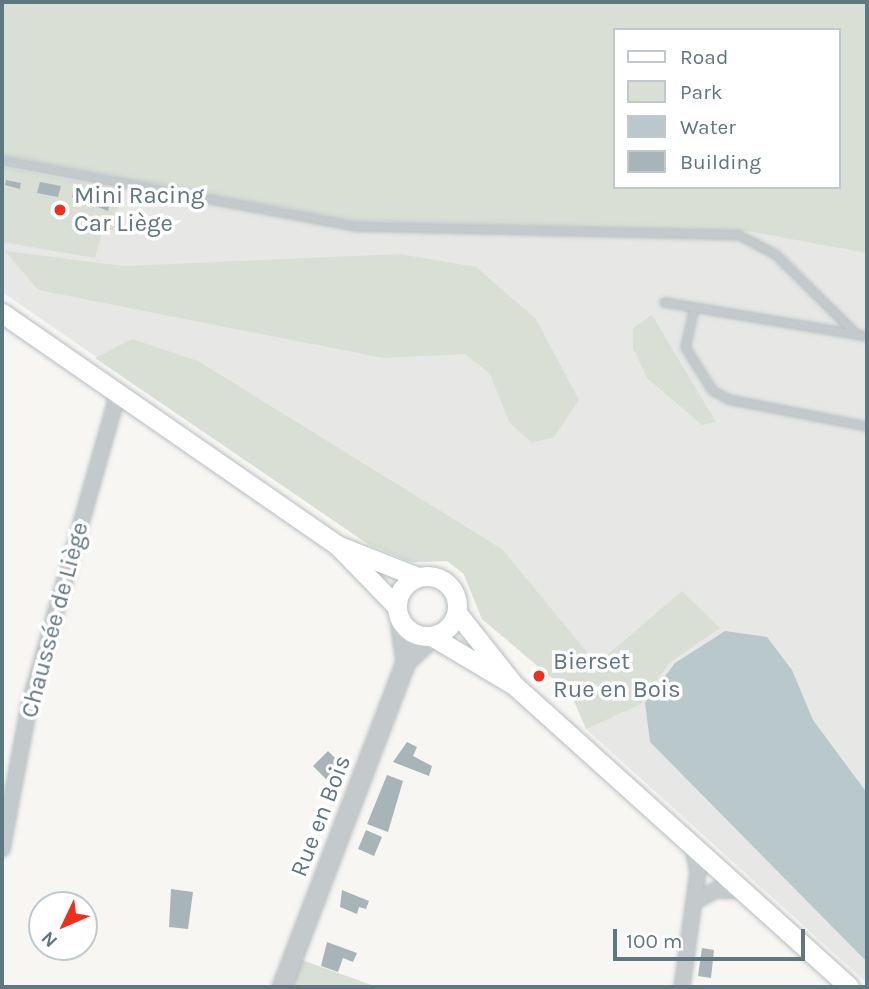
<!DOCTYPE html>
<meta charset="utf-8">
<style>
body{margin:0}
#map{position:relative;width:869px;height:989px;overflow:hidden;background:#f7f6f3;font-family:Karla,sans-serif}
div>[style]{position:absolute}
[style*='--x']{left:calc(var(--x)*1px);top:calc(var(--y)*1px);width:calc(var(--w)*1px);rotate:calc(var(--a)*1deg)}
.built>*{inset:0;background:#e7e8e6}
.green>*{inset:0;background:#d9dfd4}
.water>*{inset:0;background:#b9c9cb}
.building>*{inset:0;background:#a7b4b8}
.roads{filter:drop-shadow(0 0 2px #b6bdc0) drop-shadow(0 0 2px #b6bdc0)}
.service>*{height:7px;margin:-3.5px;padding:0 3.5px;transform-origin:3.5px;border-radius:3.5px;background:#c4c9cc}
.minor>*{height:14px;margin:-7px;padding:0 7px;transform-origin:7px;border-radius:7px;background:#c4c9cc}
.tertiary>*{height:18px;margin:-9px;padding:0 9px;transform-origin:9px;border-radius:9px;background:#c4c9cc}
.secondary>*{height:19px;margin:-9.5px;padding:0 9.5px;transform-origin:9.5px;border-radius:9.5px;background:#fff}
.secondary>.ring{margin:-9.5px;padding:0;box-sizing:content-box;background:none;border:19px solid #fff;border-radius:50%}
.dots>*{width:19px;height:19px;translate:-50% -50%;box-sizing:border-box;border:4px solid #fff;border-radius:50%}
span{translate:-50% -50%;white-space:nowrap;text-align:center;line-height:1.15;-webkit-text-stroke:7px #fff;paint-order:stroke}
.poi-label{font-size:24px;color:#5f7781}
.left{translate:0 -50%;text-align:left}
.street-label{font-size:24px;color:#5f7781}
.frame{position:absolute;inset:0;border:4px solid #5f7781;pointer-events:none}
.legend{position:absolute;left:613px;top:28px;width:228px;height:161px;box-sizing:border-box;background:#fff;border:2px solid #bfc9cd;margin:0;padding:9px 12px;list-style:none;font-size:21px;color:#5f7781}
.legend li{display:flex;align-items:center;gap:14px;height:35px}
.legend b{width:35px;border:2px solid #bfc9cd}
.north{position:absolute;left:28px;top:891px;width:70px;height:70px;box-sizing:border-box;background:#fff;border:2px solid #bfc9cd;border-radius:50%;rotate:226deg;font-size:19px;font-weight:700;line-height:28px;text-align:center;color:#5f7781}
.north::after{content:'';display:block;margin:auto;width:24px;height:32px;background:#f12e19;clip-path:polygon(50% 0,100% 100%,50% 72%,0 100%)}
.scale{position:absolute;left:613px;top:929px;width:192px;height:32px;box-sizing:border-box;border:4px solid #5f7781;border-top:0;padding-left:9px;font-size:21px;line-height:24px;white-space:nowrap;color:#5f7781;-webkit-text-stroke:5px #fff;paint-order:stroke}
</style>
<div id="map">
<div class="built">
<i style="clip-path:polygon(evenodd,2px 2px,867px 2px,867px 983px,586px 729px,571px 694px,482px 619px,463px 573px,447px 561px,411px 562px,368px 544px,2px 292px,2px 2px,615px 30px,839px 30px,839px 187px,615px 187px,615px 30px)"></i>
</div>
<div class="green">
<i style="clip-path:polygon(evenodd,2px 2px,867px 2px,867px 253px,747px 231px,352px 221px,2px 155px,2px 2px,615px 30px,839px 30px,839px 187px,615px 187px,615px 30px)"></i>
<i style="clip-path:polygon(2px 167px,121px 190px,114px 230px,103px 230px,95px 258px,2px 242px)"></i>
<i style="clip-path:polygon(5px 251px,124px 266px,400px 254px,476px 267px,536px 319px,579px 400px,554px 437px,532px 443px,509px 422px,490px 374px,465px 354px,383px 358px,38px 290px)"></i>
<i style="clip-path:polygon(652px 315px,716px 422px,702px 425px,647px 378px,633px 348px,633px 328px)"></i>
<i style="clip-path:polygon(132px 339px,198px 361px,502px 549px,591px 657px,605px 657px,682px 591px,720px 628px,669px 663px,641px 704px,586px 729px,571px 694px,482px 619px,464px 574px,447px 561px,411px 562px,368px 544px,95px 358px)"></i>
<i style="clip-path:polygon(302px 960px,377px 987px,291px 987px)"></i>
</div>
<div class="water">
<i style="clip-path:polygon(725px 631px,767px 637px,792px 670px,813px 720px,867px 793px,867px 962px,650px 742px,645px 703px,675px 663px)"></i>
</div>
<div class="building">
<i style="clip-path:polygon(6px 180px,21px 183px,20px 189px,5px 185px)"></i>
<i style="clip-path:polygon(40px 182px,61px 186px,58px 197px,37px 193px)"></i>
<i style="clip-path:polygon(74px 189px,112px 194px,108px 211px,72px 197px)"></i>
<i style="clip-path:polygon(407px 742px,417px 747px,413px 756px,432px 766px,429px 776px,393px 762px)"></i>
<i style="clip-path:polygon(328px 751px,342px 765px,327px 780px,313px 766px)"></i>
<i style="clip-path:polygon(387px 775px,403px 781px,388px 832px,367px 824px)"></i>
<i style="clip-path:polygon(366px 830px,382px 837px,374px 856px,358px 849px)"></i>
<i style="clip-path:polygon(171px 889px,193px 892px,188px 929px,169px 927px)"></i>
<i style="clip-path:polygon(342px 890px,369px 901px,366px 909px,359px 907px,357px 914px,340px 907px)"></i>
<i style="clip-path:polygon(327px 942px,357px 953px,353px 962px,343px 958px,338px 972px,321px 966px)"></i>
<i style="clip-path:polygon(702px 948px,714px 950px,711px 978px,698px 976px)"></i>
</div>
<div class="roads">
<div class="service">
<i style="--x:2;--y:160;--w:360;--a:10.6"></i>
<i style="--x:356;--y:226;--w:383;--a:1.3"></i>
<i style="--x:739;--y:235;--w:41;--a:27.8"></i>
<i style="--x:775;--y:254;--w:114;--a:44.6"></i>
<i style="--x:664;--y:302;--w:206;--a:9.5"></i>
<i style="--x:694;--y:307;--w:41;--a:102.7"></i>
<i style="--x:685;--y:347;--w:51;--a:57.9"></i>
<i style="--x:712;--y:390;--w:18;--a:29"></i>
<i style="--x:728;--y:399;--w:142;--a:11"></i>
</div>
<div class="minor">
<i style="--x:2;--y:849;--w:146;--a:-79.3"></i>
<i style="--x:29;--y:706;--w:325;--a:-74.1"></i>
<i style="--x:694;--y:902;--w:25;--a:-29"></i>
<i style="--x:716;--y:890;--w:27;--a:2"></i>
<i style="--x:682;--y:987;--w:116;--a:-82.1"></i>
<i style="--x:698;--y:872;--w:25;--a:-102"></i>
</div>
<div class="tertiary">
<i style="--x:400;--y:620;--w:42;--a:81.9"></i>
<i style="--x:282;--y:987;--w:348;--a:-69.1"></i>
<i style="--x:406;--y:662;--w:37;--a:-43"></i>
</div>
<div class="secondary">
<i style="--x:2;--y:313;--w:407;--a:34.7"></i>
<i style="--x:337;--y:545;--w:86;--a:45.9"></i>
<i style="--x:337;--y:545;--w:87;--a:21.6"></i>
<i class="ring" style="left:397px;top:576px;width:41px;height:41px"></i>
<i style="--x:457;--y:613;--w:92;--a:51.6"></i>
<i style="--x:514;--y:685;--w:451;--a:42"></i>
<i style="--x:433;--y:637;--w:94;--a:30.7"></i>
</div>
</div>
<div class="dots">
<i style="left:60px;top:210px;background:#f12e19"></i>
<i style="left:539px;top:676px;background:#f12e19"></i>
</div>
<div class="poi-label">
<span class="left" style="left:74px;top:210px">Mini Racing<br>Car Liège</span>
<span class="left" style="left:553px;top:676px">Bierset<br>Rue en Bois</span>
</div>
<div class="street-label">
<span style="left:55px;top:620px;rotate:-75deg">Chaussée de Liège</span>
<span style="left:321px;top:816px;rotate:-69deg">Rue en Bois</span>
</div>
<div class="frame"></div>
<ul class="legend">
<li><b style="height:9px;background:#fff"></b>Road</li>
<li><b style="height:19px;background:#d9dfd4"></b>Park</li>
<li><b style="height:19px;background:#b9c9cb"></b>Water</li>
<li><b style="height:19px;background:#a7b4b8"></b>Building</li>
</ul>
<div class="north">N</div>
<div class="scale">100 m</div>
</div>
